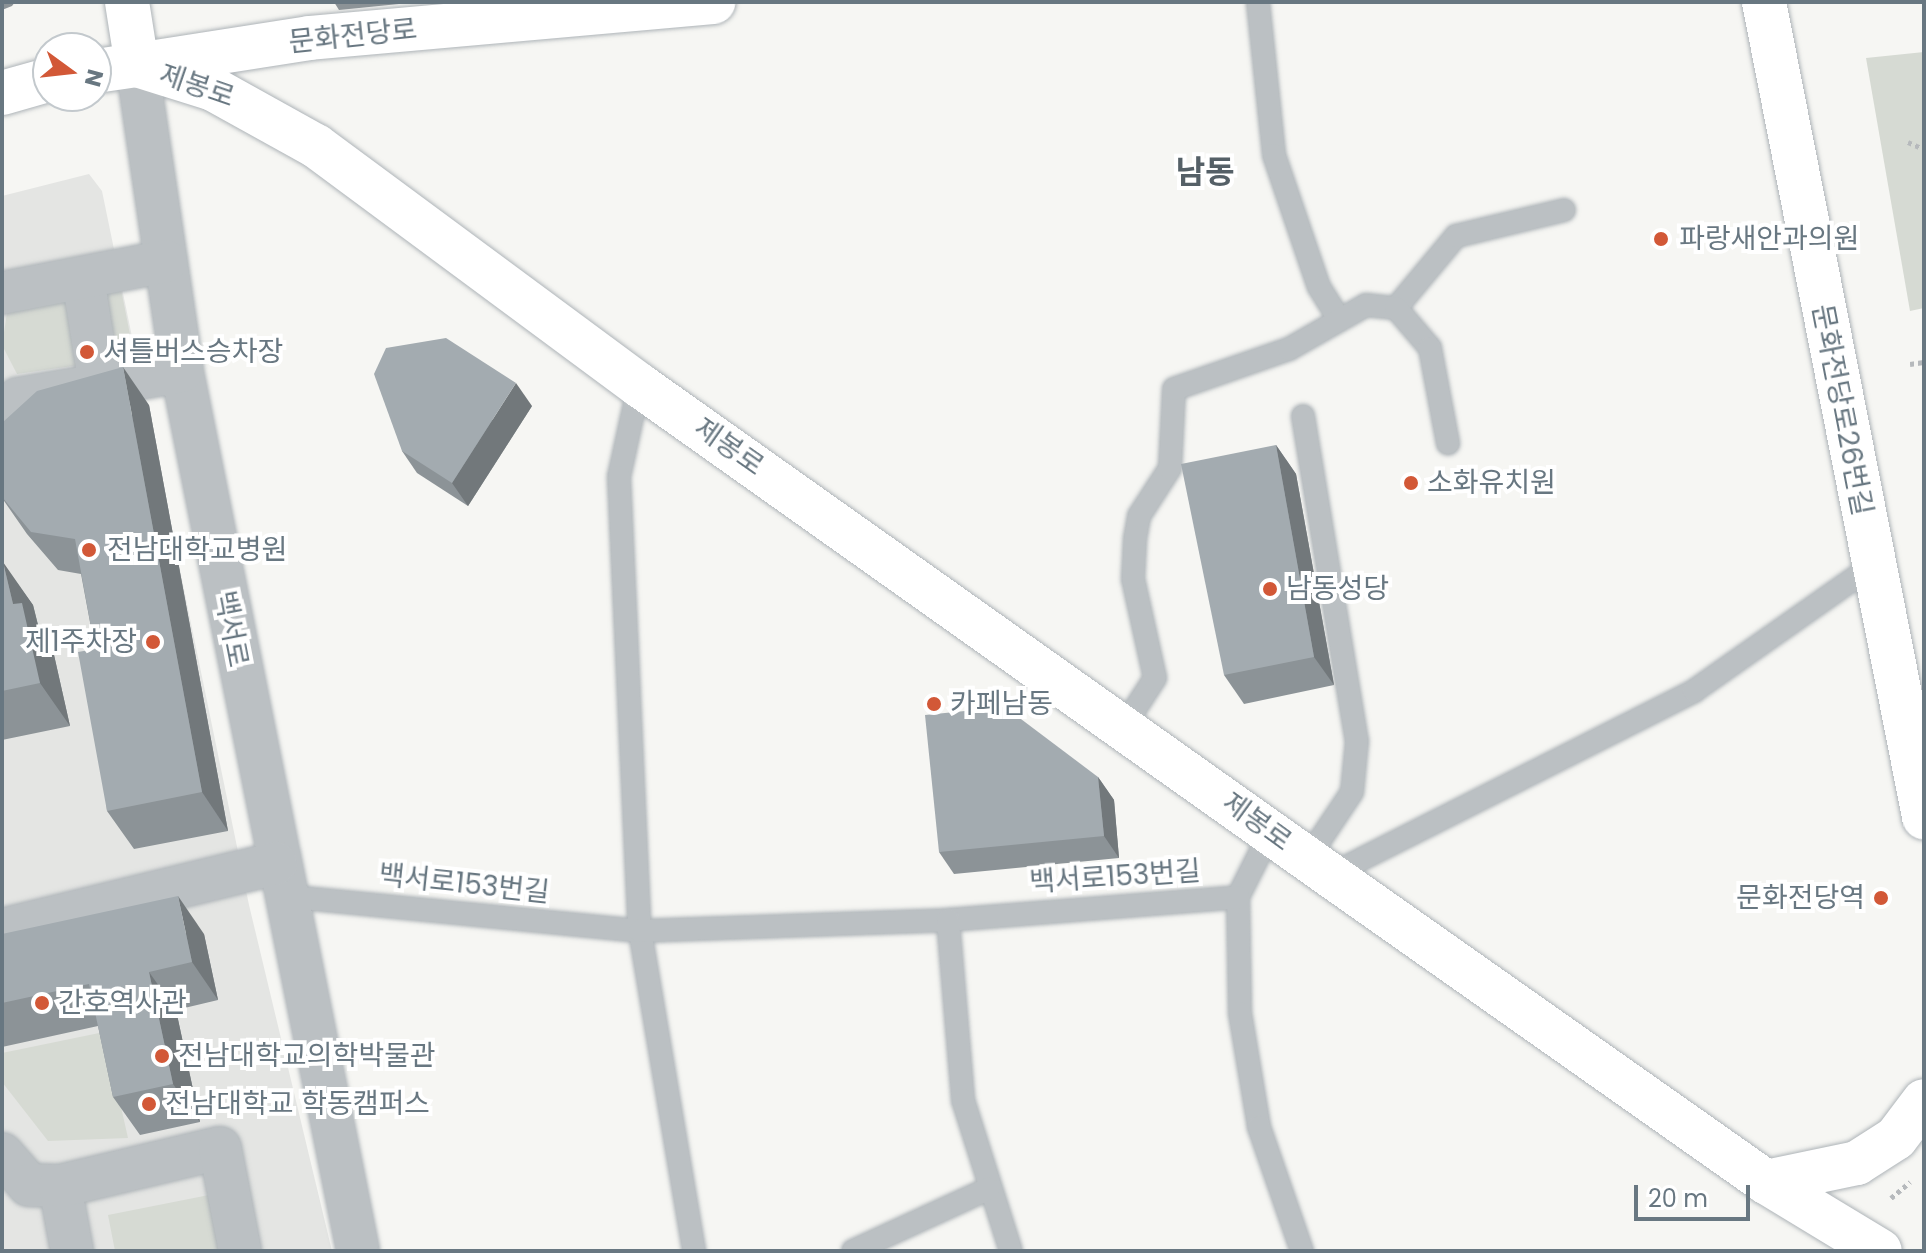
<!DOCTYPE html>
<meta charset="utf-8">
<style>
body{margin:0}
#map{position:relative;width:1926px;height:1253px;overflow:hidden;background:#f6f6f3;font-family:Poppins,"Noto Sans KR",sans-serif}
div>[style]{position:absolute}
[style*='--x']{left:calc(var(--x)*1px);top:calc(var(--y)*1px);width:calc(var(--w)*1px);rotate:calc(var(--a)*1deg)}
.built>*{inset:0;background:#e4e5e3}
.green>*{inset:0;background:#d6dad3}
.path>*{height:5px;margin-top:-2.5px;transform-origin:0;background:repeating-linear-gradient(90deg,#b6b9bc 0 4px,transparent 0 8px)}
.roads{filter:drop-shadow(0 0 2px #aeb4b8) drop-shadow(0 0 2px #aeb4b8)}
.lane>*{height:22px;margin:-11px;padding:0 11px;transform-origin:11px;border-radius:11px;background:#bbc0c3}
.street>*{height:42px;margin:-21px;padding:0 21px;transform-origin:21px;border-radius:21px;background:#bbc0c3}
.secondary>*{height:44px;margin:-22px;padding:0 22px;transform-origin:22px;border-radius:22px;background:#fff}
.wall>*{inset:0;background:#8c9397}
.shaded-wall>*{inset:0;background:#72787b}
.building>*{inset:0;background:#a3abb0}
.dots>*{width:22px;height:22px;translate:-50% -50%;box-sizing:border-box;border:4px solid #fff;border-radius:50%}
span{translate:-50% -50%;white-space:nowrap;text-align:center;line-height:1.15;-webkit-text-stroke:8px #fff;paint-order:stroke}
.street-label{font-size:28px;color:#687781}
.poi-label{font-size:28px;color:#687781}
.left{translate:0 -50%;text-align:left}
.right{translate:-100% -50%;text-align:right}
.quarter-label{font-size:32px;color:#556067;font-weight:700}
.frame{position:absolute;inset:0;border:4px solid #687781;pointer-events:none}
.north{position:absolute;left:32px;top:32px;width:80px;height:80px;box-sizing:border-box;background:#fff;border:2px solid #c3c9cd;border-radius:50%;rotate:105deg;font-size:22px;font-weight:700;line-height:32px;text-align:center;color:#687781}
.north::after{content:'';display:block;margin:auto;width:28px;height:36px;background:#d25837;clip-path:polygon(50% 0,100% 100%,50% 72%,0 100%)}
.scale{position:absolute;left:1634px;top:1185px;width:116px;height:36px;box-sizing:border-box;border:4px solid #687781;border-top:0;padding-left:10px;font-size:24px;line-height:28px;white-space:nowrap;color:#687781;-webkit-text-stroke:6px #fff;paint-order:stroke}
</style>
<div id="map">
<div class="built">
<i style="clip-path:polygon(89px 174px,102px 191px,249px 905px,332px 1251px,2px 1251px,2px 196px)"></i>
</div>
<div class="green">
<i style="clip-path:polygon(1924px 52px,1924px 308px,1910px 311px,1866px 58px)"></i>
<i style="clip-path:polygon(121px 289px,134px 355px,114px 359px,102px 293px)"></i>
<i style="clip-path:polygon(74px 299px,86px 364px,17px 374px,2px 345px,7px 313px)"></i>
<i style="clip-path:polygon(104px 1032px,128px 1138px,48px 1141px,2px 1082px,2px 1053px)"></i>
<i style="clip-path:polygon(209px 1195px,220px 1251px,115px 1251px,108px 1215px)"></i>
</div>
<div class="path">
<i style="--x:1908;--y:142;--w:17;--a:24"></i>
<i style="--x:1910;--y:364;--w:14;--a:-8"></i>
<i style="--x:1891;--y:1198;--w:25;--a:-40"></i>
</div>
<div class="roads">
<div class="lane">
<i style="--x:1258;--y:2;--w:154;--a:84"></i>
<i style="--x:1274;--y:155;--w:139;--a:71.2"></i>
<i style="--x:1319;--y:287;--w:34;--a:58"></i>
<i style="--x:1396;--y:308;--w:94;--a:-50.2"></i>
<i style="--x:1456;--y:236;--w:111;--a:-13.5"></i>
<i style="--x:639;--y:385;--w:94;--a:102.3"></i>
<i style="--x:619;--y:477;--w:454;--a:87.4"></i>
<i style="--x:640;--y:931;--w:325;--a:80.4"></i>
<i style="--x:1303;--y:416;--w:329;--a:80.6"></i>
<i style="--x:1357;--y:741;--w:51;--a:95.6"></i>
<i style="--x:1352;--y:792;--w:79;--a:123.7"></i>
<i style="--x:1124;--y:726;--w:57;--a:-57.1"></i>
<i style="--x:1155;--y:678;--w:101;--a:-102.5"></i>
<i style="--x:1133;--y:579;--w:40;--a:-87.1"></i>
<i style="--x:1135;--y:539;--w:23;--a:-80"></i>
<i style="--x:1139;--y:516;--w:57;--a:-57.1"></i>
<i style="--x:1170;--y:468;--w:79;--a:-87.1"></i>
<i style="--x:1174;--y:389;--w:122;--a:-19.2"></i>
<i style="--x:1289;--y:349;--w:89;--a:-29.7"></i>
<i style="--x:1366;--y:305;--w:30;--a:6"></i>
<i style="--x:1396;--y:308;--w:52;--a:49.6"></i>
<i style="--x:1430;--y:348;--w:97;--a:79.3"></i>
<i style="--x:1271;--y:831;--w:74;--a:116.6"></i>
<i style="--x:1238;--y:897;--w:116;--a:89"></i>
<i style="--x:1240;--y:1013;--w:116;--a:80.5"></i>
<i style="--x:1259;--y:1127;--w:131;--a:70.9"></i>
<i style="--x:1330;--y:875;--w:408;--a:-26.8"></i>
<i style="--x:1694;--y:691;--w:218;--a:-35.1"></i>
<i style="--x:283;--y:896;--w:359;--a:5.6"></i>
<i style="--x:640;--y:931;--w:308;--a:-2"></i>
<i style="--x:948;--y:920;--w:291;--a:-4.5"></i>
<i style="--x:948;--y:920;--w:181;--a:85.2"></i>
<i style="--x:963;--y:1100;--w:158;--a:72.4"></i>
<i style="--x:853;--y:1251;--w:149;--a:-24.7"></i>
</div>
<div class="street">
<i style="--x:137;--y:65;--w:309;--a:81.6"></i>
<i style="--x:182;--y:371;--w:897;--a:78.69"></i>
<i style="--x:83;--y:278;--w:108;--a:81"></i>
<i style="--x:2;--y:293;--w:167;--a:-11"></i>
<i style="--x:2;--y:413;--w:21;--a:-41"></i>
<i style="--x:18;--y:399;--w:166;--a:-9.7"></i>
<i style="--x:2;--y:930;--w:282;--a:-13.7"></i>
<i style="--x:2;--y:1154;--w:41;--a:48.9"></i>
<i style="--x:29;--y:1185;--w:31;--a:2"></i>
<i style="--x:60;--y:1186;--w:66;--a:79.5"></i>
<i style="--x:60;--y:1186;--w:164;--a:-13.4"></i>
<i style="--x:220;--y:1148;--w:105;--a:79"></i>
</div>
<div class="secondary">
<i style="--x:127;--y:2;--w:64;--a:81"></i>
<i style="--x:137;--y:65;--w:175;--a:-8.9"></i>
<i style="--x:310;--y:38;--w:405;--a:-5.1"></i>
<i style="--x:1764;--y:2;--w:831;--a:78.89"></i>
<i style="--x:96;--y:71;--w:41;--a:-8.3"></i>
<i style="--x:137;--y:65;--w:80;--a:17.5"></i>
<i style="--x:213;--y:89;--w:118;--a:29"></i>
<i style="--x:316;--y:146;--w:402;--a:36.5"></i>
<i style="--x:639;--y:385;--w:847;--a:35.34"></i>
<i style="--x:1330;--y:875;--w:533;--a:35.15"></i>
<i style="--x:1766;--y:1182;--w:133;--a:31.2"></i>
<i style="--x:2;--y:93;--w:48;--a:-15.8"></i>
<i style="--x:1766;--y:1182;--w:93;--a:-11.8"></i>
<i style="--x:1857;--y:1163;--w:46;--a:-32.7"></i>
<i style="--x:1896;--y:1138;--w:46;--a:-52.9"></i>
</div>
</div>
<div class="wall">
<i style="clip-path:polygon(2px 2px,15px 2px,12px 6px,2px 10px)"></i>
<i style="clip-path:polygon(334px 2px,419px 2px,339px 10px)"></i>
<i style="clip-path:polygon(149px 405px,228px 831px,134px 849px,107px 811px,95px 649px,81px 574px,58px 570px,27px 534px,2px 498px)"></i>
<i style="clip-path:polygon(532px 406px,468px 506px,417px 473px,402px 451px)"></i>
<i style="clip-path:polygon(1276px 445px,1296px 474px,1334px 685px,1244px 704px,1224px 675px)"></i>
<i style="clip-path:polygon(2px 563px,33px 605px,38px 625px,52px 646px,70px 726px,2px 740px)"></i>
<i style="clip-path:polygon(1098px 777px,1114px 800px,1119px 858px,954px 874px,939px 852px)"></i>
<i style="clip-path:polygon(2px 934px,204px 934px,218px 1000px,176px 1010px,200px 1122px,140px 1135px,113px 1097px,98px 1026px,2px 1047px)"></i>
</div>
<div class="shaded-wall">
<i style="clip-path:polygon(123px 367px,149px 405px,228px 831px,202px 792px)"></i>
<i style="clip-path:polygon(516px 383px,532px 406px,468px 506px,452px 483px)"></i>
<i style="clip-path:polygon(1276px 445px,1296px 474px,1334px 685px,1314px 657px)"></i>
<i style="clip-path:polygon(3px 562px,33px 605px,38px 625px,52px 646px,70px 726px,40px 683px,13px 604px)"></i>
<i style="clip-path:polygon(1098px 777px,1114px 800px,1119px 858px,1104px 836px)"></i>
<i style="clip-path:polygon(178px 896px,204px 934px,218px 1000px,192px 962px)"></i>
<i style="clip-path:polygon(149px 972px,176px 1010px,200px 1122px,173px 1084px)"></i>
</div>
<div class="building">
<i style="clip-path:polygon(446px 338px,516px 383px,452px 483px,402px 451px,374px 374px,386px 348px)"></i>
<i style="clip-path:polygon(123px 367px,202px 792px,107px 811px,78px 652px,95px 649px,75px 539px,31px 532px,2px 497px,2px 424px,3px 422px,37px 391px)"></i>
<i style="clip-path:polygon(1276px 445px,1314px 657px,1224px 675px,1181px 464px)"></i>
<i style="clip-path:polygon(3px 562px,13px 604px,22px 603px,40px 683px,2px 691px,2px 563px)"></i>
<i style="clip-path:polygon(1005px 707px,1098px 777px,1104px 836px,939px 852px,925px 715px)"></i>
<i style="clip-path:polygon(178px 896px,192px 962px,149px 972px,173px 1084px,113px 1097px,89px 984px,2px 1003px,2px 934px)"></i>
</div>
<div class="dots">
<i style="left:1661px;top:239px;background:#d25837"></i>
<i style="left:87px;top:352px;background:#d25837"></i>
<i style="left:1411px;top:483px;background:#d25837"></i>
<i style="left:89px;top:550px;background:#d25837"></i>
<i style="left:1270px;top:589px;background:#d25837"></i>
<i style="left:153px;top:642px;background:#d25837"></i>
<i style="left:934px;top:704px;background:#d25837"></i>
<i style="left:1881px;top:898px;background:#d25837"></i>
<i style="left:42px;top:1003px;background:#d25837"></i>
<i style="left:162px;top:1056px;background:#d25837"></i>
<i style="left:149px;top:1104px;background:#d25837"></i>
</div>
<div class="street-label">
<span style="left:353px;top:36px;rotate:-6deg">문화전당로</span>
<span style="left:197px;top:86px;rotate:19deg">제봉로</span>
<span style="left:1842px;top:410px;rotate:79deg">문화전당로26번길</span>
<span style="left:729px;top:447px;rotate:35deg">제봉로</span>
<span style="left:231px;top:629px;rotate:79deg">백서로</span>
<span style="left:1257px;top:822px;rotate:36deg">제봉로</span>
<span style="left:1115px;top:877px;rotate:-4deg">백서로153번길</span>
<span style="left:464px;top:884px;rotate:6deg">백서로153번길</span>
</div>
<div class="poi-label">
<span class="left" style="left:1679px;top:239px">파랑새안과의원</span>
<span class="left" style="left:103px;top:352px">셔틀버스승차장</span>
<span class="left" style="left:1427px;top:483px">소화유치원</span>
<span class="left" style="left:107px;top:550px">전남대학교병원</span>
<span class="left" style="left:1286px;top:589px">남동성당</span>
<span class="right" style="left:137px;top:642px">제1주차장</span>
<span class="left" style="left:950px;top:704px">카페남동</span>
<span class="right" style="left:1865px;top:898px">문화전당역</span>
<span class="left" style="left:58px;top:1003px">간호역사관</span>
<span class="left" style="left:178px;top:1056px">전남대학교의학박물관</span>
<span class="left" style="left:165px;top:1104px">전남대학교 학동캠퍼스</span>
</div>
<div class="quarter-label">
<span style="left:1205px;top:172px">남동</span>
</div>
<div class="frame"></div>
<div class="north">N</div>
<div class="scale">20 m</div>
</div>
